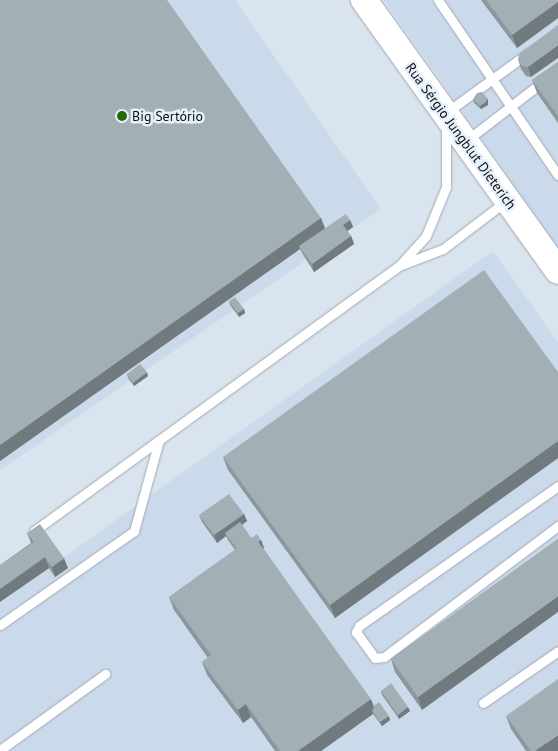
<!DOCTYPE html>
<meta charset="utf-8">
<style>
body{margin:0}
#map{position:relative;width:558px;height:751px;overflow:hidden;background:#dae4ee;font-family:"PT Sans",sans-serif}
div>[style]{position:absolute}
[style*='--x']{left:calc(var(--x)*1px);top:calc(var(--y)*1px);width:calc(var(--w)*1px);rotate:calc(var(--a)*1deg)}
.built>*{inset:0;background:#cbdaeb}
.roads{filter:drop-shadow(0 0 1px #a0aab4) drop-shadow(0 0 1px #a0aab4)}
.lane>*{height:9px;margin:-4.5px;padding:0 4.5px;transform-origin:4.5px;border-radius:4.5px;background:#fff}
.secondary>*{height:26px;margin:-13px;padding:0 13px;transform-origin:13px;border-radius:13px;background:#fff}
.wall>*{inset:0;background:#8b979d}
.shaded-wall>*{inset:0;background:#717b7f}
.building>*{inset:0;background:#a2b0b6}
.dots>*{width:14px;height:14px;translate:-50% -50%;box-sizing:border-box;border:2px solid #e7f1fc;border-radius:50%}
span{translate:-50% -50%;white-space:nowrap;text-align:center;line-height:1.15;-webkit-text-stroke:5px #e7f1fc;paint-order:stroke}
.poi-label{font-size:14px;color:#0d1013}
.left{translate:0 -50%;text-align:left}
.street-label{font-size:14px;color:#0d1013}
</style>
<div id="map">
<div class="built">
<i style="clip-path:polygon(0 0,235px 0,381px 209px,0 470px)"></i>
<i style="clip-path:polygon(384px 0,558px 0,558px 248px)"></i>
<i style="clip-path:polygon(493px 251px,558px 342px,558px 751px,0 751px,0 603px)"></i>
</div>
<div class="roads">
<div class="lane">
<i style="--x:438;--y:0;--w:212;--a:55.6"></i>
<i style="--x:447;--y:112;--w:100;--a:-36.1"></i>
<i style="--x:467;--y:140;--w:115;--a:-37.6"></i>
<i style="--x:401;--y:265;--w:45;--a:-20.9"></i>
<i style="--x:443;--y:249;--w:79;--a:-37.3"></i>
<i style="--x:558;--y:486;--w:243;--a:144.9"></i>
<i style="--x:359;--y:626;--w:7;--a:117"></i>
<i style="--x:356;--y:632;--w:32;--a:54"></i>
<i style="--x:375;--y:658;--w:9;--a:-6"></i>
<i style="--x:384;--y:657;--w:218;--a:-37"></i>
<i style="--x:34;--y:531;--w:451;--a:-36"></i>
<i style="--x:399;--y:266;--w:40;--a:-48"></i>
<i style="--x:426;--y:236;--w:53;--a:-67.8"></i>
<i style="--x:446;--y:187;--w:62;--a:-90"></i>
<i style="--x:0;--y:625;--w:164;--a:-35"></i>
<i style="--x:134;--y:531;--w:94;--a:-74.6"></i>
<i style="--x:483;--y:703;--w:91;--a:-34.7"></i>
<i style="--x:0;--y:750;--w:130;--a:-35.9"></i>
</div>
<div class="secondary">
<i style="--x:364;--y:0;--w:333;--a:54.4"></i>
</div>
</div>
<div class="wall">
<i style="clip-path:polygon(0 0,321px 218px,325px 229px,350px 220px,353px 227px,347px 231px,351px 236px,354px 244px,314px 272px,302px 253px,300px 249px,0 461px)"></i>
<i style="clip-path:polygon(481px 0,558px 0,558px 18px,517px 48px)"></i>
<i style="clip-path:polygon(558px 25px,531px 77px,526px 76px,521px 69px,518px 59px)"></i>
<i style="clip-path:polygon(558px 62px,558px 123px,537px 93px,532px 80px)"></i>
<i style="clip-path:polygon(487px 98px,488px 101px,488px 105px,481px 109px,474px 103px,473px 99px)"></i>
<i style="clip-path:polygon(229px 301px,244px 309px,245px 313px,239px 317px,230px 305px)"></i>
<i style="clip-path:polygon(558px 372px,558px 458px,335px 618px,228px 470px,223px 457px)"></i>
<i style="clip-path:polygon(127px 374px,148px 376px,134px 386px,128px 378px)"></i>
<i style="clip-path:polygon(244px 514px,247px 521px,242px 525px,251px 538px,261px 540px,264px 548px,263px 548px,374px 706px,390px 720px,382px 726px,373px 714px,321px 751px,275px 751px,251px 717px,243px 723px,207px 675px,202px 662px,208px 658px,174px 610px,169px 597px,235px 550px,228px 540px,226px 536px,217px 543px,202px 522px,199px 515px)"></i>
<i style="clip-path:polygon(27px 533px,68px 568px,55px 577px,49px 568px,0 602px,0 565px,31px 543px)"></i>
<i style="clip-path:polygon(558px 539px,422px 710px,395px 672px,391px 659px)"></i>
<i style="clip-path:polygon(381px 691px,410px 711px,399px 719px,382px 695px)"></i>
<i style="clip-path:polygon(506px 716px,558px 751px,526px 751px,511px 729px)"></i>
</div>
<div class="shaded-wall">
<i style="clip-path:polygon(558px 2px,558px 18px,517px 48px,512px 35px)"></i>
<i style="clip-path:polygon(558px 45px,558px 58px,531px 77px,528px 67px)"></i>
<i style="clip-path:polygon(487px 98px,488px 101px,488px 105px,481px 109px,480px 106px)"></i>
<i style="clip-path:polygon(321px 218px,326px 231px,299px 246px,300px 249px,0 461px,0 445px)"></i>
<i style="clip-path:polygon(350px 220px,353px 227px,346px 232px,343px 225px)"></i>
<i style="clip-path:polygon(351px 236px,354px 244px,314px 272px,312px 264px)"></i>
<i style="clip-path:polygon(244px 309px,245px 313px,239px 317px,238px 313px)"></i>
<i style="clip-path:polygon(147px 372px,148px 376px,134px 386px,133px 383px)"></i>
<i style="clip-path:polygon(558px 441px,558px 458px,335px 618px,330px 605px)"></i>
<i style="clip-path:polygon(244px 514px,247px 521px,227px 535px,225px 533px,226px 536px,217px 543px,214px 535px)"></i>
<i style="clip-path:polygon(261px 540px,264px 548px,238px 564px,235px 557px)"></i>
<i style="clip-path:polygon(45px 557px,49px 568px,0 602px,0 589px)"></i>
<i style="clip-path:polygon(64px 558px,68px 568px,55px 577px,52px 567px)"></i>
<i style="clip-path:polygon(558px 596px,558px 612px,422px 710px,418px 697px)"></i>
<i style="clip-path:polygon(371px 699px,376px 712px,372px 710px,373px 714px,321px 751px,298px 751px)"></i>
<i style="clip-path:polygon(246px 704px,251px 717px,243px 723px,238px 710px)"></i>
<i style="clip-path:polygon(408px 707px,410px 711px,399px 719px,398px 715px)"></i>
<i style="clip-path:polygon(389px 716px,390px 720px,382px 726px,380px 722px)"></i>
<i style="clip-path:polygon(558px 735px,558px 751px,535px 751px)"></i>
</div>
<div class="building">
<i style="clip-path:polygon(0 0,167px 0,321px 218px,0 445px)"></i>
<i style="clip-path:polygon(486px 0,558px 0,558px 2px,512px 35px)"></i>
<i style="clip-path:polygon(558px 25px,558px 45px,528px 67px,522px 66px,518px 59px,519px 54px)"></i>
<i style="clip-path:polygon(558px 62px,558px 116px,532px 80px)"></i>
<i style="clip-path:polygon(482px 92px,487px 98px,486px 102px,480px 106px,473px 99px,477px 93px)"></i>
<i style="clip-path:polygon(346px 214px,350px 220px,343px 225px,351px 236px,312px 264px,299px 246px)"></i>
<i style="clip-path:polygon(484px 270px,558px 372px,558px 441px,330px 605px,223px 457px)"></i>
<i style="clip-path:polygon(235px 297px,244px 309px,238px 313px,229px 301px)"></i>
<i style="clip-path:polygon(140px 364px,147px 372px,133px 383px,127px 374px)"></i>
<i style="clip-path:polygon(229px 494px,244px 514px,214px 535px,199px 515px)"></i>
<i style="clip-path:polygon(240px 522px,251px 538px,257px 534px,261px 540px,258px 542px,254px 536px,237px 549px,225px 533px)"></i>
<i style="clip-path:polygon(40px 524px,64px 558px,52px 567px,45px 557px,0 589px,0 565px,34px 542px,27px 533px)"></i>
<i style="clip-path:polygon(254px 536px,371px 699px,298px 751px,280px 751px,246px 704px,238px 710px,202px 662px,211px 655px,169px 597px)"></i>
<i style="clip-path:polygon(558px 539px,558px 596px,418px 697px,391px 659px)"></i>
<i style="clip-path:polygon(558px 679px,558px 735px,535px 751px,531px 751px,506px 716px)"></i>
<i style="clip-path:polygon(391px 683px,408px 707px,398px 715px,381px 691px)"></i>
<i style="clip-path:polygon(379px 702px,389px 716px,380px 722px,372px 710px,374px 708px,373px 706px)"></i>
</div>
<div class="dots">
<i style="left:122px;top:116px;background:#256a00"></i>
</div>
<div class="poi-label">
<span class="left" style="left:132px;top:116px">Big Sertório</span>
</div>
<div class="street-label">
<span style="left:461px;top:136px;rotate:54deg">Rua Sérgio Jungblut Dieterich</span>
</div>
</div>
